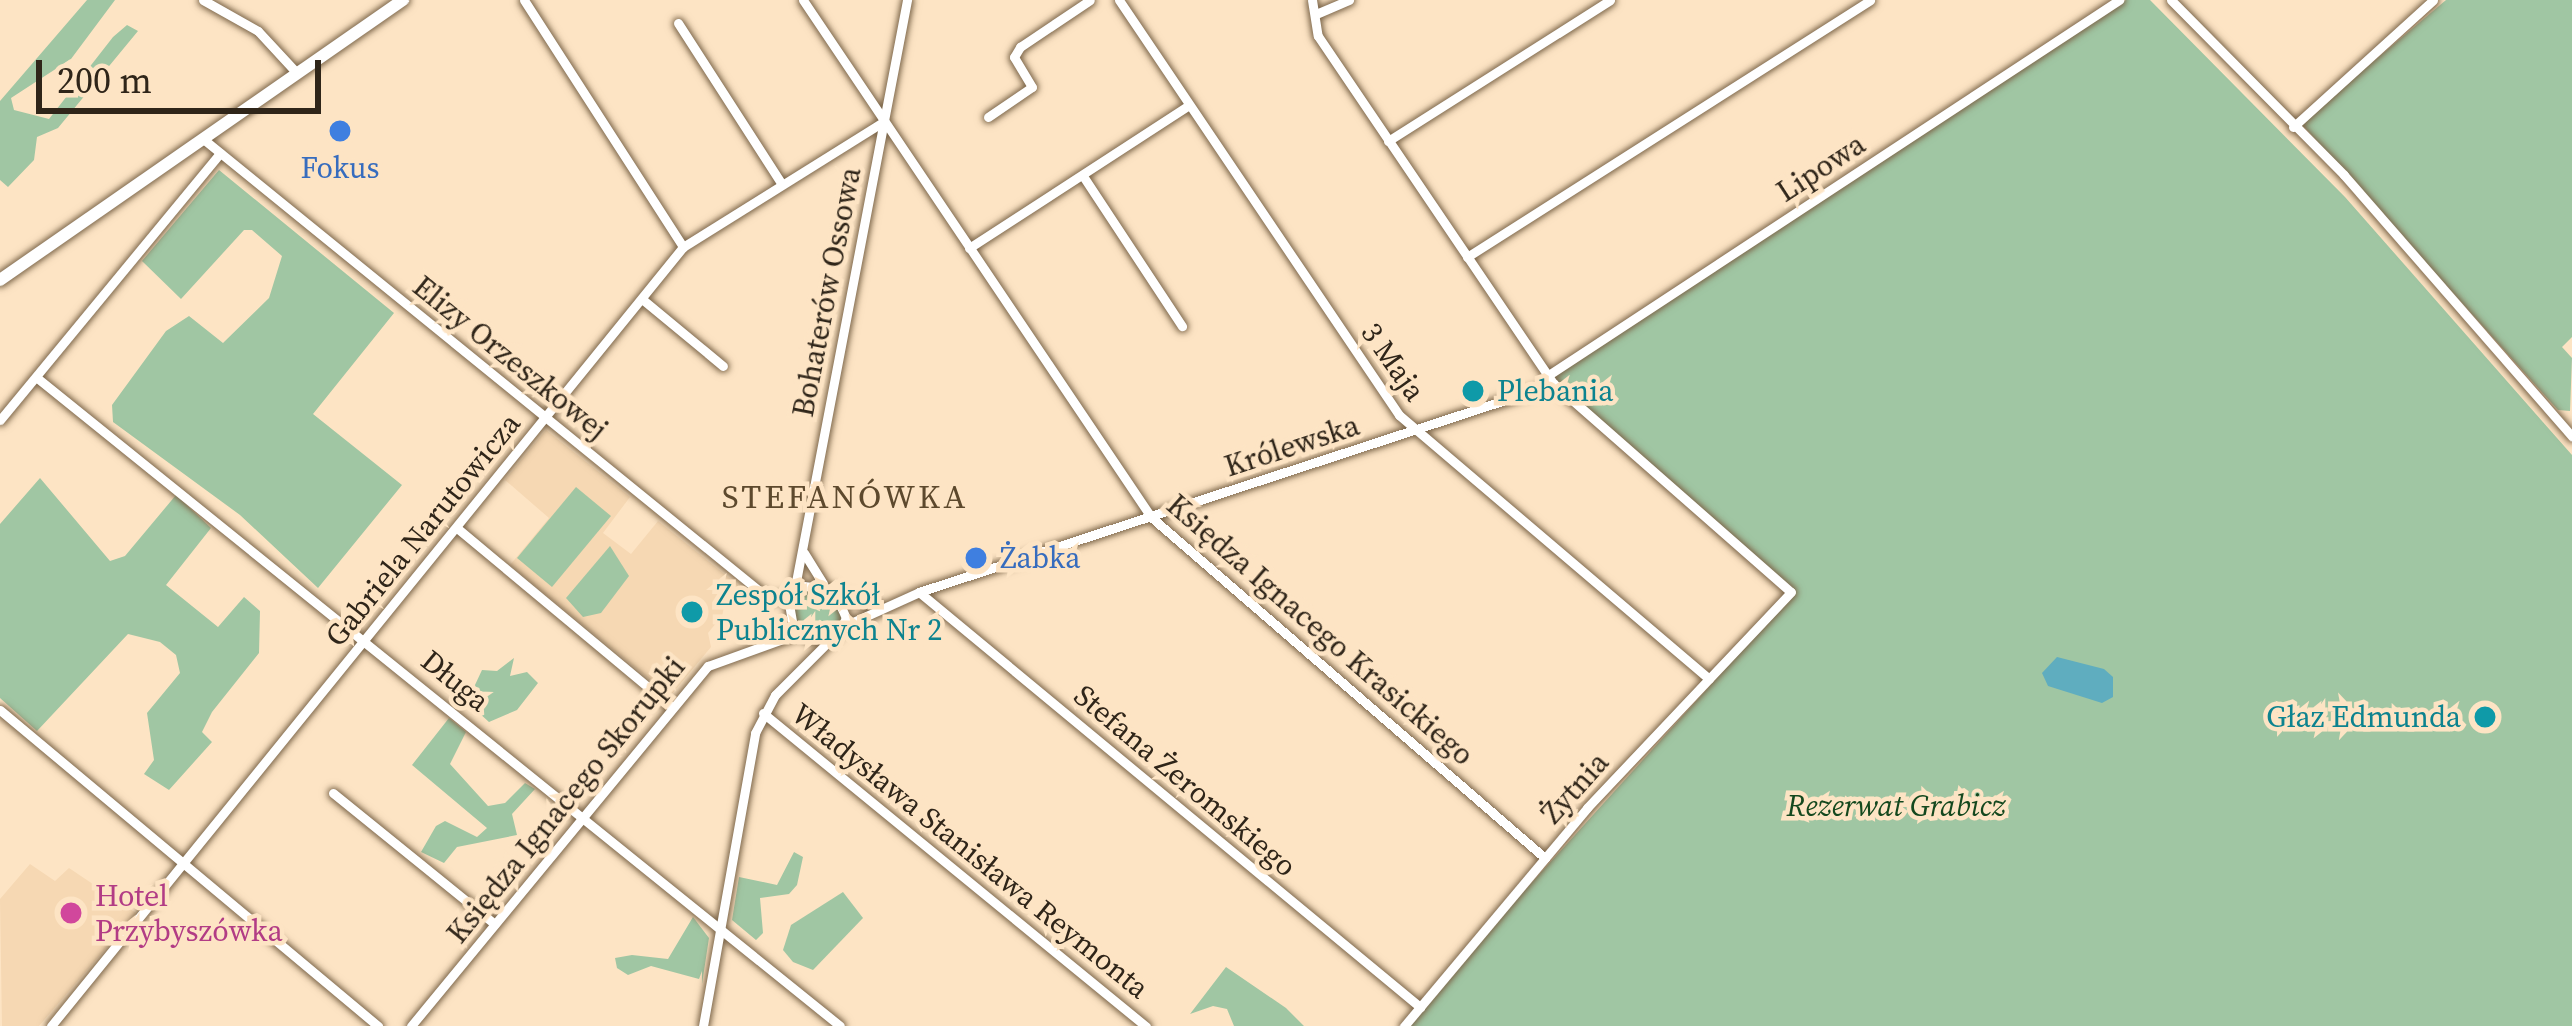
<!DOCTYPE html>
<meta charset="utf-8">
<style>
body{margin:0}
#map{position:relative;width:2572px;height:1026px;overflow:hidden;background:#fde4c4;font-family:"Source Serif 4",serif}
div>[style]{position:absolute}
[style*='--x']{left:calc(var(--x)*1px);top:calc(var(--y)*1px);width:calc(var(--w)*1px);rotate:calc(var(--a)*1deg)}
.built>*{inset:0;background:#f6d8b3}
.green>*{inset:0;background:#a0c6a3}
.round{border-radius:50%}
.water>*{inset:0;background:#5fadbf}
.roads{filter:drop-shadow(0 0 3px #7d674b) drop-shadow(0 0 3px #7d674b)}
.street>*{height:9px;margin:-4.5px;padding:0 4.5px;transform-origin:4.5px;border-radius:4.5px;background:#fff}
.secondary>*{height:12px;margin:-6px;padding:0 6px;transform-origin:6px;border-radius:6px;background:#fff}
.dots>*{width:33px;height:33px;translate:-50% -50%;box-sizing:border-box;border:6px solid #fde4c4;border-radius:50%}
span{translate:-50% -50%;white-space:nowrap;text-align:center;line-height:1.15;-webkit-text-stroke:9px #fde4c4;paint-order:stroke}
.shop-label{font-size:30px;color:#366cbe}
.left{translate:0 -50%;text-align:left}
.street-label{font-size:30px;color:#2f2519}
.culture-label{font-size:30px;color:#0d838f}
.right{translate:-100% -50%;text-align:right}
.park-label{font-size:30px;color:#14481e;font-style:italic}
.hotel-label{font-size:30px;color:#b23c85}
.neighbourhood-label{font-size:33px;color:#5d492d;letter-spacing:3px}
.scale{position:absolute;left:36px;top:60px;width:285px;height:54px;box-sizing:border-box;border:6px solid #2f2519;border-top:0;padding-left:15px;font-size:36px;line-height:42px;white-space:nowrap;color:#2f2519;-webkit-text-stroke:9px #fde4c4;paint-order:stroke}
</style>
<div id="map">
<div class="built">
<i style="clip-path:polygon(546px 430px,630px 497px,603px 533px,631px 554px,658px 521px,738px 585px,739px 595px,708px 633px,711px 647px,670px 696px,510px 565px,549px 518px,505px 480px)"></i>
<i style="clip-path:polygon(30px 864px,55px 881px,69px 868px,136px 913px,39px 1026px,2px 1026px,0 899px)"></i>
</div>
<div class="green">
<i style="clip-path:polygon(87px 0,115px 0,71px 59px,11px 98px,14px 110px,49px 119px,113px 37px,127px 25px,138px 31px,58px 128px,37px 137px,34px 160px,8px 187px,0 180px,0 101px)"></i>
<i style="clip-path:polygon(2126px 0,2150px 0,2345px 197px,2572px 455px,2572px 1026px,1402px 1026px,1794px 593px,1553px 377px)"></i>
<i style="clip-path:polygon(2446px 0,2572px 0,2572px 337px,2562px 347px,2572px 358px,2570px 411px,2558px 410px,2301px 123px)"></i>
<i style="clip-path:polygon(219px 170px,394px 313px,313px 414px,402px 485px,318px 588px,240px 515px,113px 422px,112px 405px,166px 331px,189px 316px,223px 343px,269px 298px,282px 256px,252px 230px,244px 230px,181px 299px,142px 261px)"></i>
<i style="clip-path:polygon(40px 478px,110px 561px,125px 556px,176px 495px,211px 528px,166px 585px,218px 627px,244px 597px,260px 611px,259px 653px,212px 712px,202px 732px,212px 742px,169px 790px,144px 774px,154px 760px,147px 713px,180px 673px,176px 655px,160px 642px,128px 634px,37px 731px,0 698px,0 524px)"></i>
<i style="clip-path:polygon(576px 487px,611px 516px,552px 587px,517px 558px)"></i>
<i style="clip-path:polygon(610px 546px,629px 576px,601px 613px,583px 617px,566px 598px)"></i>
<i class="round" style="left:794px;top:588px;width:48px;height:48px"></i>
<i style="clip-path:polygon(514px 658px,510px 676px,527px 672px,538px 683px,517px 710px,489px 722px,467px 702px,482px 670px,497px 671px)"></i>
<i style="clip-path:polygon(449px 718px,466px 732px,450px 764px,488px 806px,505px 803px,525px 783px,535px 789px,512px 814px,517px 835px,457px 847px,444px 863px,421px 852px,436px 826px,445px 821px,477px 837px,487px 828px,412px 765px)"></i>
<i style="clip-path:polygon(794px 852px,803px 857px,797px 885px,789px 894px,760px 898px,763px 933px,756px 940px,732px 920px,739px 877px,777px 885px)"></i>
<i style="clip-path:polygon(843px 892px,863px 918px,813px 970px,793px 962px,783px 950px,791px 925px)"></i>
<i style="clip-path:polygon(693px 917px,709px 938px,702px 984px,702px 971px,699px 979px,651px 966px,628px 975px,617px 968px,615px 958px,632px 955px,668px 959px)"></i>
<i style="clip-path:polygon(1226px 967px,1286px 1008px,1304px 1026px,1234px 1026px,1227px 1009px,1213px 1006px,1190px 1014px)"></i>
</div>
<div class="water">
<i style="clip-path:polygon(2057px 657px,2104px 669px,2113px 677px,2113px 697px,2102px 703px,2048px 686px,2042px 673px)"></i>
</div>
<div class="roads">
<div class="street">
<i style="--x:203;--y:0;--w:63;--a:29.4"></i>
<i style="--x:258;--y:31;--w:56;--a:47.2"></i>
<i style="--x:524;--y:0;--w:294;--a:57.2"></i>
<i style="--x:803;--y:0;--w:623;--a:56.05"></i>
<i style="--x:1151;--y:517;--w:521;--a:40.88"></i>
<i style="--x:1119;--y:0;--w:501;--a:55.99"></i>
<i style="--x:1399;--y:415;--w:407;--a:40.4"></i>
<i style="--x:1312;--y:0;--w:36;--a:81"></i>
<i style="--x:1318;--y:36;--w:420;--a:55.9"></i>
<i style="--x:1554;--y:384;--w:315;--a:41.3"></i>
<i style="--x:1791;--y:592;--w:297;--a:133.4"></i>
<i style="--x:1587;--y:808;--w:285;--a:130"></i>
<i style="--x:2171;--y:0;--w:246;--a:45.3"></i>
<i style="--x:2344;--y:175;--w:347;--a:48.9"></i>
<i style="--x:1316;--y:14;--w:36;--a:-23"></i>
<i style="--x:678;--y:23;--w:190;--a:57.2"></i>
<i style="--x:988;--y:117;--w:53;--a:-34.3"></i>
<i style="--x:1032;--y:87;--w:35;--a:-121"></i>
<i style="--x:1014;--y:57;--w:12;--a:-59"></i>
<i style="--x:1020;--y:47;--w:84;--a:-33.9"></i>
<i style="--x:2293;--y:127;--w:189;--a:-42.2"></i>
<i style="--x:202;--y:138;--w:729;--a:39.1"></i>
<i style="--x:768;--y:598;--w:24;--a:-5"></i>
<i style="--x:1388;--y:141;--w:263;--a:-32.4"></i>
<i style="--x:1083;--y:176;--w:180;--a:56.6"></i>
<i style="--x:969;--y:248;--w:262;--a:-33"></i>
<i style="--x:1467;--y:257;--w:478;--a:-32.5"></i>
<i style="--x:642;--y:299;--w:105;--a:39.6"></i>
<i style="--x:1547;--y:376;--w:685;--a:-33.32"></i>
<i style="--x:36;--y:377;--w:1033;--a:38.91"></i>
<i style="--x:0;--y:420;--w:346;--a:-50.5"></i>
<i style="--x:457;--y:528;--w:280;--a:39.8"></i>
<i style="--x:804;--y:553;--w:36;--a:58"></i>
<i style="--x:794;--y:592;--w:603;--a:-79.19"></i>
<i style="--x:919;--y:592;--w:651;--a:39.64"></i>
<i style="--x:842;--y:597;--w:37;--a:13"></i>
<i style="--x:842;--y:627;--w:85;--a:-24.4"></i>
<i style="--x:919;--y:592;--w:668;--a:-18.14"></i>
<i style="--x:0;--y:710;--w:493;--a:39.9"></i>
<i style="--x:763;--y:713;--w:495;--a:39.3"></i>
<i style="--x:333;--y:793;--w:208;--a:39"></i>
<i style="--x:51;--y:1026;--w:1003;--a:-50.95"></i>
<i style="--x:683;--y:247;--w:236;--a:-32"></i>
<i style="--x:411;--y:1026;--w:467;--a:-50.5"></i>
<i style="--x:708;--y:666;--w:97;--a:-19.9"></i>
<i style="--x:703;--y:1026;--w:298;--a:-79.9"></i>
<i style="--x:755;--y:733;--w:43;--a:-62.2"></i>
<i style="--x:775;--y:695;--w:91;--a:-45"></i>
<i style="--x:839;--y:631;--w:15;--a:-62"></i>
<i style="--x:846;--y:618;--w:32;--a:-114"></i>
<i style="--x:833;--y:589;--w:30;--a:-174"></i>
<i style="--x:803;--y:586;--w:23;--a:128"></i>
<i style="--x:789;--y:604;--w:22;--a:80"></i>
<i style="--x:793;--y:626;--w:19;--a:39"></i>
<i style="--x:808;--y:638;--w:21;--a:0"></i>
</div>
<div class="secondary">
<i style="--x:0;--y:280;--w:491;--a:-34.8"></i>
</div>
</div>
<div class="dots">
<i style="left:340px;top:131px;background:#3f7fe0"></i>
<i style="left:1473px;top:391px;background:#0f9aa8"></i>
<i style="left:976px;top:558px;background:#3f7fe0"></i>
<i style="left:692px;top:612px;background:#0f9aa8"></i>
<i style="left:2485px;top:717px;background:#0f9aa8"></i>
<i style="left:71px;top:913px;background:#d1479c"></i>
</div>
<div class="shop-label">
<span style="left:340px;top:168px">Fokus</span>
<span class="left" style="left:1000px;top:558px">Żabka</span>
</div>
<div class="street-label">
<span style="left:1821px;top:168px;rotate:-33deg">Lipowa</span>
<span style="left:827px;top:292px;rotate:-79deg">Bohaterów Ossowa</span>
<span style="left:510px;top:358px;rotate:39deg">Elizy Orzeszkowej</span>
<span style="left:1393px;top:362px;rotate:55deg">3 Maja</span>
<span style="left:1292px;top:446px;rotate:-18deg">Królewska</span>
<span style="left:423px;top:530px;rotate:-51deg">Gabriela Narutowicza</span>
<span style="left:1320px;top:630px;rotate:41deg">Księdza Ignacego Krasickiego</span>
<span style="left:455px;top:681px;rotate:39deg">Długa</span>
<span style="left:1185px;top:781px;rotate:40deg">Stefana Żeromskiego</span>
<span style="left:1575px;top:788px;rotate:-48deg">Żytnia</span>
<span style="left:566px;top:800px;rotate:-51deg">Księdza Ignacego Skorupki</span>
<span style="left:970px;top:851px;rotate:39deg">Władysława Stanisława Reymonta</span>
</div>
<div class="culture-label">
<span class="left" style="left:1497px;top:391px">Plebania</span>
<span class="left" style="left:716px;top:612px">Zespół Szkół<br>Publicznych Nr 2</span>
<span class="right" style="left:2461px;top:717px">Głaz Edmunda</span>
</div>
<div class="park-label">
<span style="left:1896px;top:806px">Rezerwat Grabicz</span>
</div>
<div class="hotel-label">
<span class="left" style="left:95px;top:913px">Hotel<br>Przybyszówka</span>
</div>
<div class="neighbourhood-label">
<span style="left:845px;top:497px">STEFANÓWKA</span>
</div>
<div class="scale">200 m</div>
</div>
